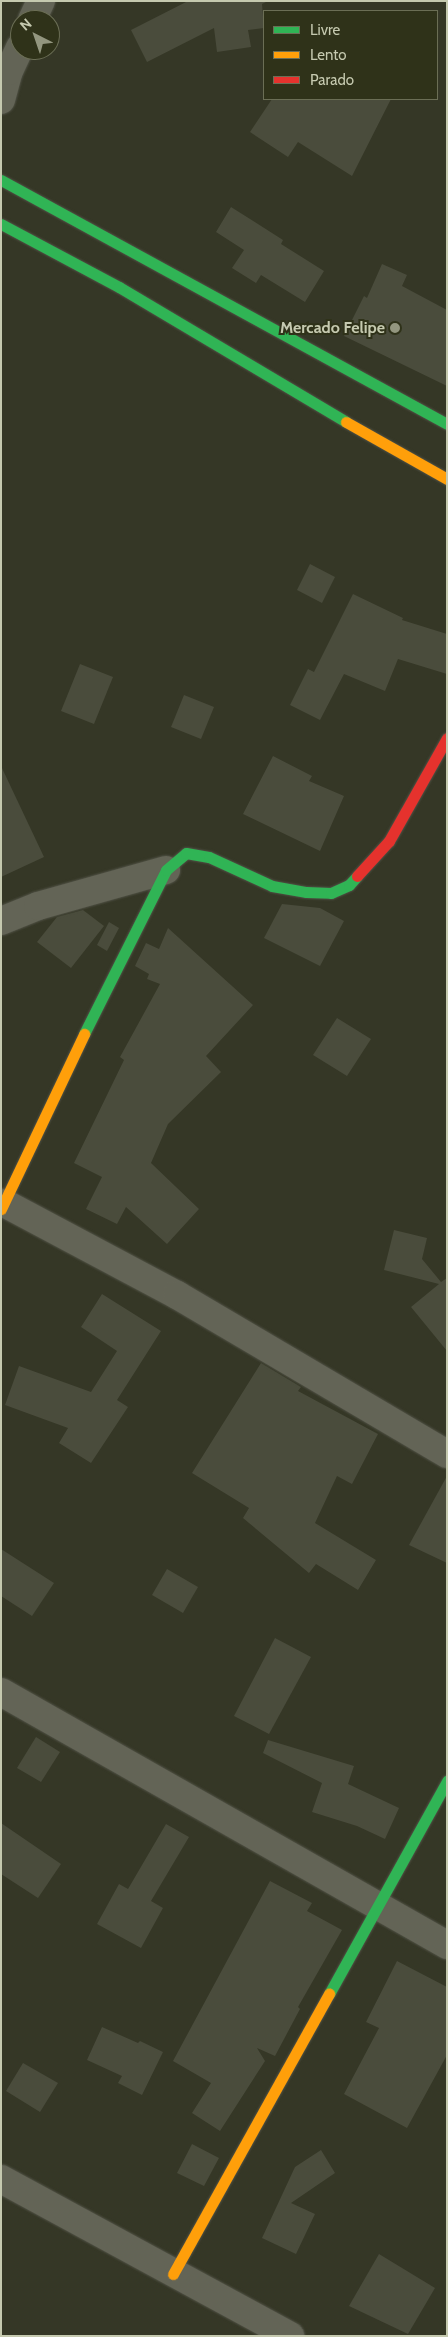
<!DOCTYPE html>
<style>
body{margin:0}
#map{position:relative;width:448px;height:2337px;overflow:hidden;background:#353726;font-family:Cabin,sans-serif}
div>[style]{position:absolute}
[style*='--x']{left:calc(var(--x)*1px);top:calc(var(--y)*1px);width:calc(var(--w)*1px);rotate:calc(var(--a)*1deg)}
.building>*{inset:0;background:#4a4c3c}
.roads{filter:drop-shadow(0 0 1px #505145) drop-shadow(0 0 1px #505145)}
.street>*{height:28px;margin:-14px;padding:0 14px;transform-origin:14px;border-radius:14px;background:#636456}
.fast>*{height:11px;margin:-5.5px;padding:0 5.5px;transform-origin:5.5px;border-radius:5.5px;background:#30b455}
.slow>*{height:11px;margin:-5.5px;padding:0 5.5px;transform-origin:5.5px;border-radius:5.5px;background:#ff9f0a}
.jam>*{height:11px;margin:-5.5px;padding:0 5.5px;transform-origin:5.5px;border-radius:5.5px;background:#e5322d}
.dots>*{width:14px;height:14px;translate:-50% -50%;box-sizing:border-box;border:2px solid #2f3219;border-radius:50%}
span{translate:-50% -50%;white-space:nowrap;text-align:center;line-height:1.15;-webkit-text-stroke:4px #2f3219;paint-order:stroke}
.poi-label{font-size:16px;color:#c5c9af;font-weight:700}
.right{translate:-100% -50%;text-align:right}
.frame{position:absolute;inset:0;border:2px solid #c5c9af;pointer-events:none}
.legend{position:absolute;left:263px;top:10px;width:175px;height:90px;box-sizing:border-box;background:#2f3219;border:1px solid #6b6e55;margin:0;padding:6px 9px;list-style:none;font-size:15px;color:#c5c9af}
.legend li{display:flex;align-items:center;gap:10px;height:25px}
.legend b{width:25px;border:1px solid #6b6e55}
.north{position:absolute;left:10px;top:10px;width:50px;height:50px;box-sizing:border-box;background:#2f3219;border:1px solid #6b6e55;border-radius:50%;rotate:319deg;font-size:14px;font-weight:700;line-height:20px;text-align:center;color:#c5c9af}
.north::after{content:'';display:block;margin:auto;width:18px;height:22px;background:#93967f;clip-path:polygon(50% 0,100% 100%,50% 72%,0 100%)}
</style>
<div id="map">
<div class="building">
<i style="clip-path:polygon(188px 1px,268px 1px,262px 4px,264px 28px,248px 30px,251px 47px,217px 52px,214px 28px,147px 62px,131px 30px)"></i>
<i style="clip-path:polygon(272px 99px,391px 99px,352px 176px,298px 142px,288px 157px,250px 132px)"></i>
<i style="clip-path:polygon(231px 207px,283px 240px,281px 244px,324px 271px,305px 302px,261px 275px,256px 283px,232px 268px,244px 250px,216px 232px)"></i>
<i style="clip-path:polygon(382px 264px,407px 275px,402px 286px,447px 310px,447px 386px,344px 336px,364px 296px,367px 298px)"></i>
<i style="clip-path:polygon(310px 564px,335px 577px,322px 603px,297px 590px)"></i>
<i style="clip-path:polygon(353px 594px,403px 618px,402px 620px,447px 634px,447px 674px,398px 659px,385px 691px,344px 674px,320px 720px,290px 705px,308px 669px,314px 672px)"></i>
<i style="clip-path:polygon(80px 664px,113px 677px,94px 724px,61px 711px)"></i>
<i style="clip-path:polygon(184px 695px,214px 707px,201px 739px,171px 727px)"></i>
<i style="clip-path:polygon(273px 756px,312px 776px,309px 781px,344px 796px,320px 851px,243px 814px)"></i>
<i style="clip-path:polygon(1px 766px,44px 857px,1px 877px)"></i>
<i style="clip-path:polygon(282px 904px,320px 908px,344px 921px,320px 966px,264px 938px)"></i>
<i style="clip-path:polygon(83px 910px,104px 926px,71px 968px,37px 942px,57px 917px)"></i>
<i style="clip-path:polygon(109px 922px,119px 928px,107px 951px,97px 945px)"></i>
<i style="clip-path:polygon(168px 928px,253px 1005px,206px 1056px,221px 1072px,168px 1124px,151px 1163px,199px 1209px,167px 1244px,126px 1207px,117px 1224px,86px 1209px,102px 1177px,74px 1163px,124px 1060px,120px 1057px,160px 984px,147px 979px,149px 974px,135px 966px,146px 943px,159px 949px)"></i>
<i style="clip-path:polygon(337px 1018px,371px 1039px,347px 1076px,313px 1055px)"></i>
<i style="clip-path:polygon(394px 1230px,427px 1238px,422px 1259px,441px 1282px,447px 1278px,447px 1351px,411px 1307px,439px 1284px,384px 1270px)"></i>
<i style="clip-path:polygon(102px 1294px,161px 1331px,117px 1400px,128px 1407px,91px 1463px,59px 1443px,68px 1428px,5px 1405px,19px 1366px,91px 1392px,117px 1351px,81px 1327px)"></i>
<i style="clip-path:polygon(261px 1363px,301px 1387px,298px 1391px,378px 1434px,352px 1484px,337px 1476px,315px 1523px,376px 1560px,358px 1590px,316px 1564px,309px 1573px,243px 1518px,249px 1508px,192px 1473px)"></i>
<i style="clip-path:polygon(447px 1476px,447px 1563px,409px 1545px)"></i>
<i style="clip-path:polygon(1px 1549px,54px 1583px,32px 1616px,1px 1596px)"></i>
<i style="clip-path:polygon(167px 1569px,198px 1587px,183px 1613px,152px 1595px)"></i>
<i style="clip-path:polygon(275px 1638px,311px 1657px,269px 1734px,234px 1716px)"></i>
<i style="clip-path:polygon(36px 1737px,60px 1752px,41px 1782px,17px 1768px)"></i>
<i style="clip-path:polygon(268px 1740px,354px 1766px,348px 1784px,399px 1808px,385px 1839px,357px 1826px,312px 1812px,322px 1783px,263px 1753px)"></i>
<i style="clip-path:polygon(1px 1823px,61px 1864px,38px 1898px,1px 1874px)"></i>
<i style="clip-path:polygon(166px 1824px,189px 1837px,151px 1901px,163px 1908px,141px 1948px,97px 1924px,119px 1884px,128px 1889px)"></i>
<i style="clip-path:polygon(270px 1881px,312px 1903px,307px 1911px,342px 1930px,298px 2007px,300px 2009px,275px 2056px,257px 2048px,265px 2061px,220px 2131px,192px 2113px,211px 2083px,173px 2061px)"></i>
<i style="clip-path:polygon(397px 1961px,447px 1987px,447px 2055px,407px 2128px,344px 2094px,379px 2028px,366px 2022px)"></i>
<i style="clip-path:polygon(102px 2027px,138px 2043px,140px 2041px,163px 2052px,142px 2095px,118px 2083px,122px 2076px,87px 2060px)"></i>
<i style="clip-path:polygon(23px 2063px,58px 2083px,40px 2112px,6px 2091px)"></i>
<i style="clip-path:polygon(192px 2144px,219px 2158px,204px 2186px,177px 2173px)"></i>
<i style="clip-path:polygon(321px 2150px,335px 2173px,291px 2203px,315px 2214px,296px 2254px,262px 2238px,295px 2167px)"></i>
<i style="clip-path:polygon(379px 2254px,435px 2288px,408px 2334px,349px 2306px)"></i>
</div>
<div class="roads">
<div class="street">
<i style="--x:32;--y:20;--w:21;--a:-65"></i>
<i style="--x:1;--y:100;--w:30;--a:-75"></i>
<i style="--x:9;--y:71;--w:26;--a:-65"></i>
<i style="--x:1;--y:921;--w:40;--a:-22"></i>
<i style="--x:38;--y:906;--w:133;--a:-15.7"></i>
<i style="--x:4;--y:1203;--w:196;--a:28"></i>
<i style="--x:177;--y:1295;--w:313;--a:30.5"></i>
<i style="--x:1;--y:1692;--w:513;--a:29.56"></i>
<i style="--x:1;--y:2179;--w:329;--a:28.5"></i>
</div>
<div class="fast">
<i style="--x:1;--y:180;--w:508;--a:28.68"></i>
<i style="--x:1;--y:224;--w:134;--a:28.1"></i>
<i style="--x:119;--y:287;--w:264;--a:30.7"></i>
<i style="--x:84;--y:1034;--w:183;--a:-63.4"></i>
<i style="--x:166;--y:870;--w:26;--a:-40"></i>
<i style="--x:186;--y:853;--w:23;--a:10"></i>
<i style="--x:209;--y:857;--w:69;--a:24.7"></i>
<i style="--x:272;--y:886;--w:35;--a:10"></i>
<i style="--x:306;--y:892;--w:25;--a:2"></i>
<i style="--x:331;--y:893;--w:20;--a:-24"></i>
<i style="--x:349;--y:885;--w:12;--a:-48"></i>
<i style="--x:329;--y:1994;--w:244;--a:-61"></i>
</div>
<div class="slow">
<i style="--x:346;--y:422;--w:116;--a:29.4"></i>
<i style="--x:1;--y:1209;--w:194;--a:-64.6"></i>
<i style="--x:173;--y:2274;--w:321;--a:-60.9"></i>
</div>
<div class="jam">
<i style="--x:357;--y:876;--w:47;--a:-47.6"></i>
<i style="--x:389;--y:841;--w:118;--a:-60.6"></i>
</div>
</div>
<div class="dots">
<i style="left:395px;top:328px;background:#93967f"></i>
</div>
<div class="poi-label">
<span class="right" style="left:385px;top:328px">Mercado Felipe</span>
</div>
<div class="frame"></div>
<ul class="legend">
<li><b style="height:6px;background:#30b455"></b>Livre</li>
<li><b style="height:6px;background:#ff9f0a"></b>Lento</li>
<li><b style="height:6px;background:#e5322d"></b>Parado</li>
</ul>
<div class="north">N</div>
</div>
